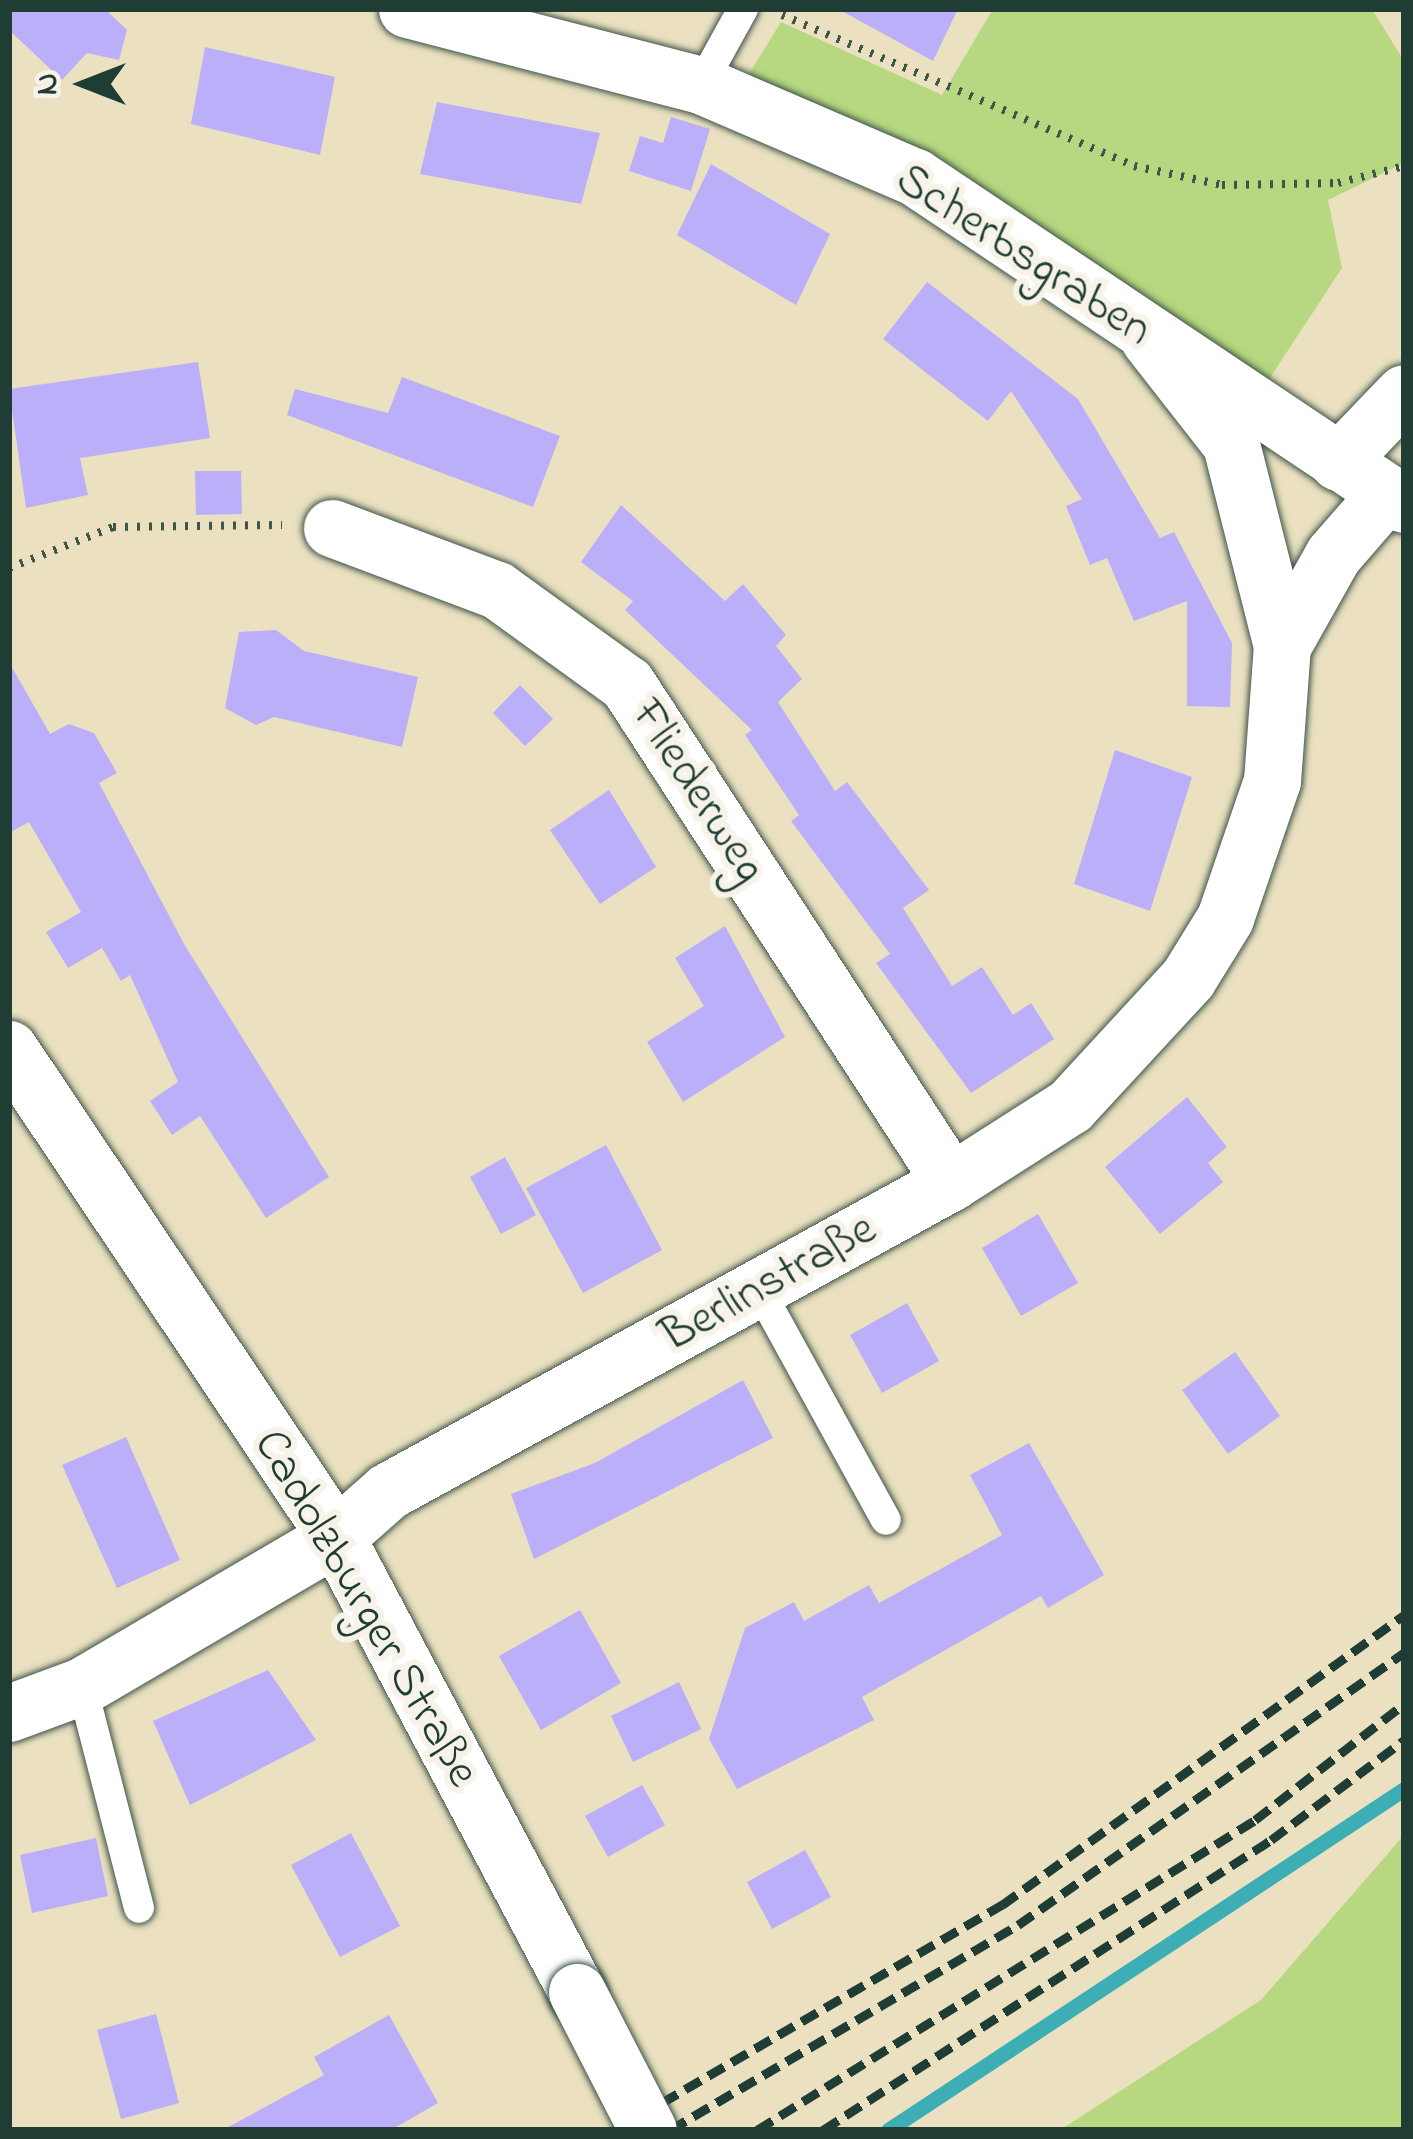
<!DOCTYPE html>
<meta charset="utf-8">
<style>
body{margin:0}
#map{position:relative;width:1413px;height:2139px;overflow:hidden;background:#ebe1c0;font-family:"Indie Flower",sans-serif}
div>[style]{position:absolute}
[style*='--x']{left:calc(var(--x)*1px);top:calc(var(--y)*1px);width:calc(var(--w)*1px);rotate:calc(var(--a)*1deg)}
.green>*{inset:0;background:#b7d880}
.stream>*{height:15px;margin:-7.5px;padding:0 7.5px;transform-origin:7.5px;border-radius:7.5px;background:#3daeb5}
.building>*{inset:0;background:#bcaffa}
.path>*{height:8px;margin-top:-4px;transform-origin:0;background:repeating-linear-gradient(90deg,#3e5649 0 3px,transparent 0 12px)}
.roads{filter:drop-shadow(0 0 3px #3e5649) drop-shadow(0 0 3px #3e5649)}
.service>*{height:30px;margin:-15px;padding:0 15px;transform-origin:15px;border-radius:15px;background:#fff}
.minor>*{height:57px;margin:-28.5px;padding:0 28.5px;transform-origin:28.5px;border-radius:28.5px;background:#fff}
.rail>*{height:9px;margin-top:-4.5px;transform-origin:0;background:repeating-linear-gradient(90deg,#1f3d34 0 18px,transparent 0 27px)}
.bridges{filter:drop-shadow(0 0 3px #3e5649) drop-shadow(0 0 3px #3e5649)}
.minor-bridge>*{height:57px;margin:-28.5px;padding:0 28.5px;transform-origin:28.5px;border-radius:28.5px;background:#fff}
span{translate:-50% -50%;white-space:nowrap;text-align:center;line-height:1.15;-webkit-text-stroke:12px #f7f3e8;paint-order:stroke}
.street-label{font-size:48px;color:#1f3d34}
.frame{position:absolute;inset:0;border:12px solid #1f3d34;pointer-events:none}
.north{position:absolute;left:24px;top:24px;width:120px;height:120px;-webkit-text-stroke:9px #f7f3e8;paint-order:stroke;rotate:270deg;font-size:33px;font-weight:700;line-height:48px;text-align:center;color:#1f3d34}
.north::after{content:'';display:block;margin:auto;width:42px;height:54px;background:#1f3d34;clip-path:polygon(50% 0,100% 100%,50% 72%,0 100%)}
</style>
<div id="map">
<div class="green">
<i style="clip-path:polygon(993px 9px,1372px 9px,1404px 61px,1404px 163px,1328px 200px,1342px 268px,1264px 387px,1028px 218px,747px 77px,781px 22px,942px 95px)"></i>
<i style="clip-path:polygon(1404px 1835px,1404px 2130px,1060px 2130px,1261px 2000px)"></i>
</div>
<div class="stream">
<i style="--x:888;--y:2130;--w:618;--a:-33.46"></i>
</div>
<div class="building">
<i style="clip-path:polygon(9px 9px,105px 9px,127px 30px,119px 60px,87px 53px,62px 80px,9px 30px)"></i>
<i style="clip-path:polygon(838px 9px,958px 9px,933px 61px)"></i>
<i style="clip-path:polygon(205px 47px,335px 77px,320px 155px,191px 124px)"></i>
<i style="clip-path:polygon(437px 102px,600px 133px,581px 204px,420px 174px)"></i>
<i style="clip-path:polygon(671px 117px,710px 129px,691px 191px,629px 171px,640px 136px,663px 143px)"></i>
<i style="clip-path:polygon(711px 164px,830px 234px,796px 305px,677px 235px)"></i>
<i style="clip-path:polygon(927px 282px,1078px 399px,1160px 538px,1174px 532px,1232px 643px,1230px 707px,1187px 706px,1187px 601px,1134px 621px,1107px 558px,1090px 565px,1066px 506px,1082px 499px,1011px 391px,988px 421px,883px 339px)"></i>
<i style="clip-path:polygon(198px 362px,210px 438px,80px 458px,88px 495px,26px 508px,9px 389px)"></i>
<i style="clip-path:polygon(402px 377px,560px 436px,533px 507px,287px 415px,295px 389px,388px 413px)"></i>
<i style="clip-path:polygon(195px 471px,241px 471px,242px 514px,196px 515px)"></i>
<i style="clip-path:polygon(621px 505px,725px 601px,743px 584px,786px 635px,776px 646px,802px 679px,778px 702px,835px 791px,847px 782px,929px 890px,903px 908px,952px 986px,982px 967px,1013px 1015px,1031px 1003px,1054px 1039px,971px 1093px,876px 963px,890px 954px,791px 821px,799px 815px,745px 735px,752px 730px,625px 610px,633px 601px,581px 562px)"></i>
<i style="clip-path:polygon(276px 630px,304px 651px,418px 677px,402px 747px,274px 717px,256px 725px,225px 708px,239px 632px)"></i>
<i style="clip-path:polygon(9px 662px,50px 734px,69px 724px,94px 733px,117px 773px,99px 783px,184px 944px,329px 1177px,266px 1218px,200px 1116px,172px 1135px,150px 1101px,178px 1082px,130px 975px,121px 981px,102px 948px,68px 968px,46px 932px,81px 912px,29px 822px,9px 833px)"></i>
<i style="clip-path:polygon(520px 685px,553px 719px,525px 746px,493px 713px)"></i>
<i style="clip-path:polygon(1115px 750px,1192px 777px,1150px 911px,1074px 884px)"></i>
<i style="clip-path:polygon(609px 790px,656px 867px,600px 904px,550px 830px)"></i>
<i style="clip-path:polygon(725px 926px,785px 1037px,683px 1102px,647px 1042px,704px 1006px,675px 958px)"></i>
<i style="clip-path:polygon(1187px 1097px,1227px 1147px,1208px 1163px,1223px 1182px,1160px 1234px,1105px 1167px)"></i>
<i style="clip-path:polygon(606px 1145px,662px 1250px,583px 1293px,526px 1188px)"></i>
<i style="clip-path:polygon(505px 1157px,536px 1215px,501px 1234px,470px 1177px)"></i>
<i style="clip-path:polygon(1038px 1214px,1078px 1283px,1021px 1316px,982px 1248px)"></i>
<i style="clip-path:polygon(907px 1303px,939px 1361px,882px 1393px,850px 1335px)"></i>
<i style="clip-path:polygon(1235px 1352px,1280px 1416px,1228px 1454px,1182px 1390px)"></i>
<i style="clip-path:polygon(743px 1380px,773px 1438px,534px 1559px,511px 1494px,595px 1463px)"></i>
<i style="clip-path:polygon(126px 1437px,180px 1560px,117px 1588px,62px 1465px)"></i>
<i style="clip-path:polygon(1029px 1443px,1104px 1575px,1048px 1608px,1041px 1596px,862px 1697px,874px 1720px,737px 1789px,709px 1739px,745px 1628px,794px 1602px,804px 1621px,869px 1585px,879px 1603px,1002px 1535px,970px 1475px)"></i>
<i style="clip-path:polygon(580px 1610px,621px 1683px,541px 1730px,499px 1656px)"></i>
<i style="clip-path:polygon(268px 1670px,316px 1740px,190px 1805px,153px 1721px)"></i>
<i style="clip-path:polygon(679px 1682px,701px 1729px,633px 1762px,611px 1716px)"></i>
<i style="clip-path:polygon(642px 1785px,665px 1825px,608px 1857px,585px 1816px)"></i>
<i style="clip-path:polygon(351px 1833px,400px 1926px,340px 1957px,291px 1865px)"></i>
<i style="clip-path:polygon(96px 1838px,108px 1896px,32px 1913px,20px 1855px)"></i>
<i style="clip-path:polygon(805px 1850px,831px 1897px,772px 1929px,747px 1882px)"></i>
<i style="clip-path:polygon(156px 2014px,179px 2103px,121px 2119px,97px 2030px)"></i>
<i style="clip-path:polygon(389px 2015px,438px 2103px,391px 2130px,223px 2130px,324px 2075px,314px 2057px)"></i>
</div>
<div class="path">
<i style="--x:782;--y:15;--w:383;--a:23.2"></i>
<i style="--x:1134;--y:166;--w:90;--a:12.2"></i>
<i style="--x:1222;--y:185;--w:116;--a:-1"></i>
<i style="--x:1338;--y:183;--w:68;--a:-14.4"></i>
<i style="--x:9;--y:568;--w:112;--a:-21.5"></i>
<i style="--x:113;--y:527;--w:169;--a:-0.7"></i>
</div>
<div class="roads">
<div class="service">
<i style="--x:701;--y:85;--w:87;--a:-61.1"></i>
<i style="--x:760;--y:1291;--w:261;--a:61.2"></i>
<i style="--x:82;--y:1686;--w:229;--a:75.6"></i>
</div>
<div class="minor">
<i style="--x:407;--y:9;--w:304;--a:14.5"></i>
<i style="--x:701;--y:85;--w:233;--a:23.3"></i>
<i style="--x:915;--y:177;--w:588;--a:33.77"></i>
<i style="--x:1338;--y:462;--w:95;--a:-46.3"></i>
<i style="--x:332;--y:528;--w:176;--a:20.6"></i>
<i style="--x:497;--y:590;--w:160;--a:35.9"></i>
<i style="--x:627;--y:684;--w:594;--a:56.95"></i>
<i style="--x:1282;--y:646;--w:104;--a:-60.7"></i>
<i style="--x:1333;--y:555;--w:81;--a:-49"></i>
<i style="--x:9;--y:1049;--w:587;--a:56.17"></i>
<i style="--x:336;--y:1537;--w:515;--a:62.09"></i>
<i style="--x:9;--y:1713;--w:78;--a:-20.3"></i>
<i style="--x:82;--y:1686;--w:294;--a:-30.4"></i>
<i style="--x:336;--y:1537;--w:69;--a:-41.5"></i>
<i style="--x:388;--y:1491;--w:642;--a:-28.76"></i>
<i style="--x:951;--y:1182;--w:141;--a:-32.6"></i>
<i style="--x:1070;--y:1106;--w:174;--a:-47.3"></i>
<i style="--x:1188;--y:978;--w:70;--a:-58.3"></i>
<i style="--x:1225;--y:918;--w:145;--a:-71.1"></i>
<i style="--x:1272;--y:781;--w:135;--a:-85.8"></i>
<i style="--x:1282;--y:646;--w:208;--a:-104.2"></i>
<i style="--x:1231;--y:444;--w:133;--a:-128"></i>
</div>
</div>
<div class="rail">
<i style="--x:615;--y:2130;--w:448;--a:-30.2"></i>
<i style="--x:1002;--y:1905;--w:496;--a:-35.8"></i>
<i style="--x:670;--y:2130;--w:404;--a:-30.5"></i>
<i style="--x:1018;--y:1925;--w:472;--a:-35.2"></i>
<i style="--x:757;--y:2130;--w:587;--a:-31.9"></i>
<i style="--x:1255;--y:1820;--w:189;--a:-37.9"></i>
<i style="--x:823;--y:2130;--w:534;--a:-32.92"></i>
<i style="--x:1271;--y:1840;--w:166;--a:-36.9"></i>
</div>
<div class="bridges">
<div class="minor-bridge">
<i style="--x:577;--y:1992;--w:155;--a:62.8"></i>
</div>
</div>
<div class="street-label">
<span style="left:1023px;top:256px;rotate:33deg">Scherbsgraben</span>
<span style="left:697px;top:792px;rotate:57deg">Fliederweg</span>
<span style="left:769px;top:1284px;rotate:-29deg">Berlinstraße</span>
<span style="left:365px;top:1609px;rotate:60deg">Cadolzburger Straße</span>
</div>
<div class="frame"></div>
<div class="north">N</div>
</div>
